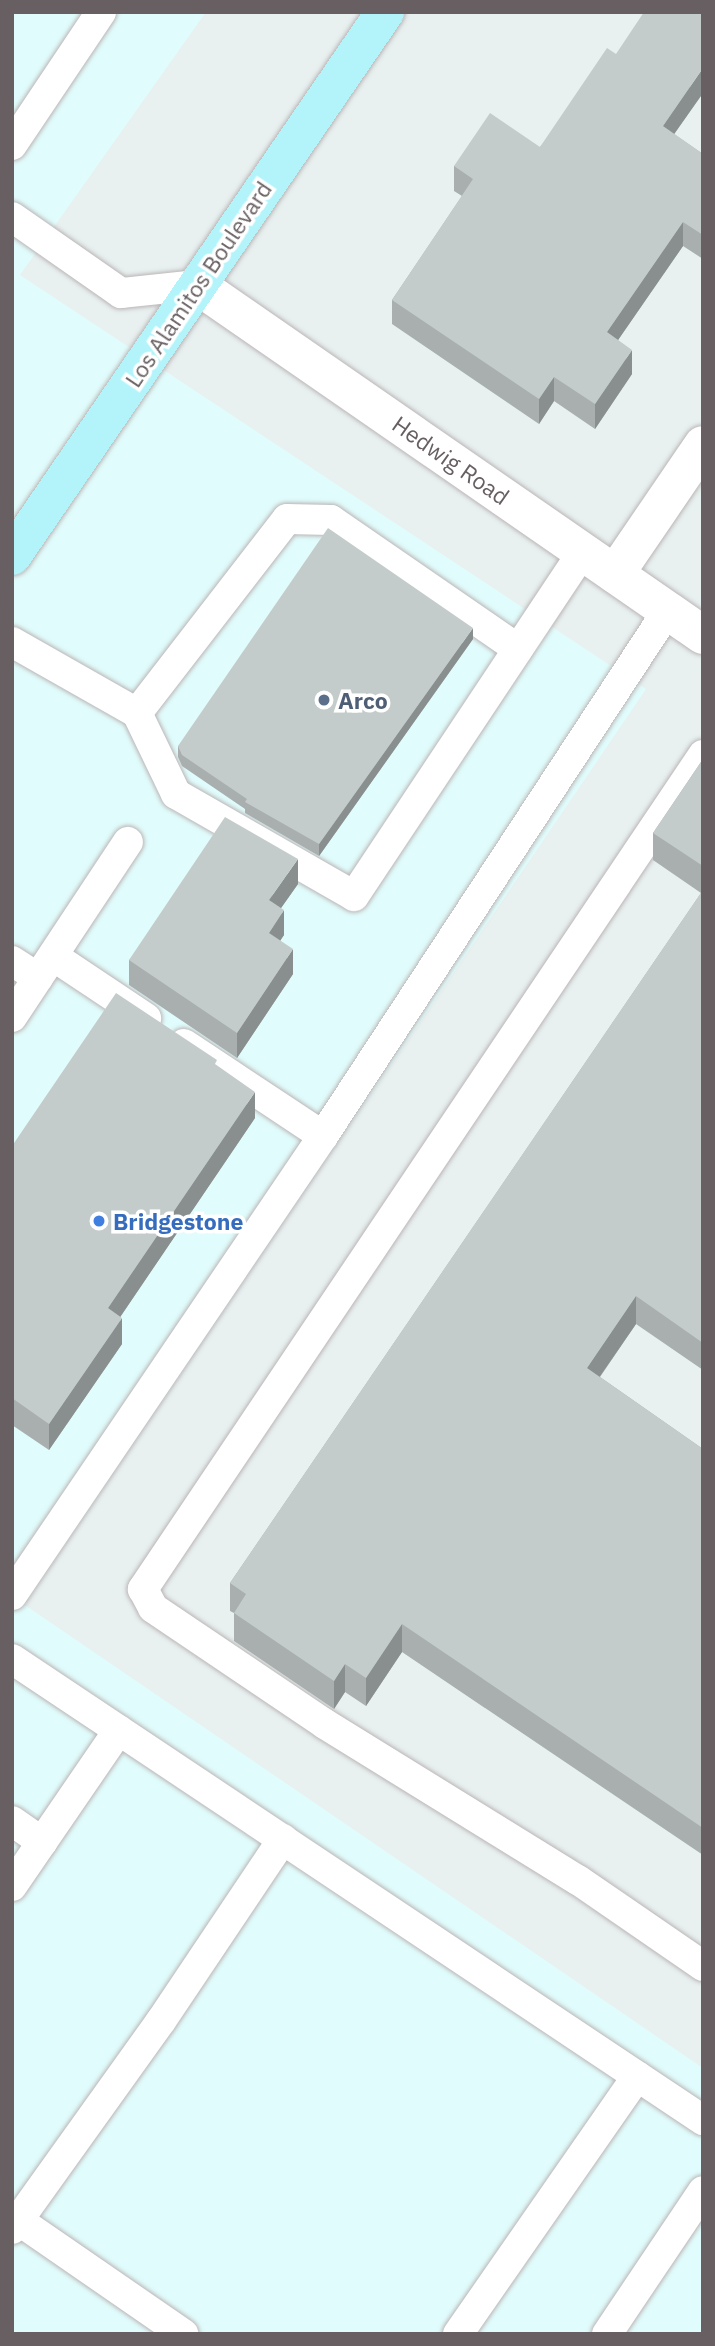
<!DOCTYPE html>
<style>
body{margin:0}
#map{position:relative;width:715px;height:2346px;overflow:hidden;background:#e8f0f0;font-family:"IBM Plex Sans",sans-serif}
div>[style]{position:absolute}
[style*='--x']{left:calc(var(--x)*1px);top:calc(var(--y)*1px);width:calc(var(--w)*1px);rotate:calc(var(--a)*1deg)}
.commercial>*{inset:0;background:#e1fcfc}
.roads{filter:drop-shadow(0 0 2px #bbb5b6) drop-shadow(0 0 2px #bbb5b6)}
.lane>*{height:30px;margin:-15px;padding:0 15px;transform-origin:15px;border-radius:15px;background:#fff}
.street>*{height:38px;margin:-19px;padding:0 19px;transform-origin:19px;border-radius:19px;background:#fff}
.secondary>*{height:38px;margin:-19px;padding:0 19px;transform-origin:19px;border-radius:19px;background:#fff}
.primary>*{height:38px;margin:-19px;padding:0 19px;transform-origin:19px;border-radius:19px;background:#b3f4fb}
.wall>*{inset:0;background:#a9afaf}
.shaded-wall>*{inset:0;background:#898f8e}
.building>*{inset:0;background:#c4cccb}
.dots>*{width:19px;height:19px;translate:-50% -50%;box-sizing:border-box;border:4px solid #fff;border-radius:50%}
span{translate:-50% -50%;white-space:nowrap;text-align:center;line-height:1.15;-webkit-text-stroke:7px #fff;paint-order:stroke}
.street-label{font-size:23px;color:#675f61}
.service-label{font-size:23px;color:#4e5e75;font-weight:700}
.left{translate:0 -50%;text-align:left}
.shop-label{font-size:23px;color:#366cbe;font-weight:700}
.frame{position:absolute;inset:0;border:14px solid #675f61;pointer-events:none}
</style>
<div id="map">
<div class="commercial">
<i style="clip-path:polygon(12px 12px,206px 12px,20px 275px,646px 689px,25px 1605px,703px 2068px,703px 2334px,12px 2334px)"></i>
</div>
<div class="roads">
<div class="lane">
<i style="--x:12;--y:145;--w:160;--a:-56.2"></i>
<i style="--x:12;--y:217;--w:133;--a:34.9"></i>
<i style="--x:121;--y:293;--w:76;--a:-6"></i>
<i style="--x:12;--y:642;--w:144;--a:29.6"></i>
<i style="--x:137;--y:713;--w:90;--a:64.3"></i>
<i style="--x:176;--y:794;--w:205;--a:29.8"></i>
<i style="--x:354;--y:896;--w:414;--a:-56.4"></i>
<i style="--x:137;--y:713;--w:245;--a:-52.3"></i>
<i style="--x:287;--y:519;--w:44;--a:1.3"></i>
<i style="--x:331;--y:520;--w:227;--a:34.6"></i>
<i style="--x:703;--y:755;--w:1005;--a:123.88"></i>
<i style="--x:143;--y:1589;--w:21;--a:62"></i>
<i style="--x:153;--y:1608;--w:207;--a:34"></i>
<i style="--x:325;--y:1724;--w:297;--a:31.7"></i>
<i style="--x:578;--y:1880;--w:152;--a:34.5"></i>
<i style="--x:53;--y:956;--w:112;--a:33.7"></i>
<i style="--x:12;--y:961;--w:31;--a:33"></i>
<i style="--x:12;--y:1017;--w:210;--a:-56.5"></i>
<i style="--x:184;--y:1044;--w:167;--a:33.5"></i>
<i style="--x:12;--y:1595;--w:554;--a:-55.88"></i>
<i style="--x:323;--y:1136;--w:625;--a:-56.74"></i>
<i style="--x:12;--y:1659;--w:831;--a:33.71"></i>
<i style="--x:12;--y:1821;--w:37;--a:35"></i>
<i style="--x:12;--y:1886;--w:189;--a:-55.6"></i>
<i style="--x:18;--y:2220;--w:201;--a:34.6"></i>
<i style="--x:12;--y:2229;--w:256;--a:-54.4"></i>
<i style="--x:161;--y:2021;--w:219;--a:-56.2"></i>
<i style="--x:458;--y:2334;--w:314;--a:-55.2"></i>
<i style="--x:607;--y:2334;--w:172;--a:-56.1"></i>
</div>
<div class="street">
<i style="--x:615;--y:574;--w:156;--a:-55.7"></i>
</div>
<div class="secondary">
<i style="--x:197;--y:285;--w:615;--a:34.67"></i>
</div>
<div class="primary">
<i style="--x:12;--y:556;--w:660;--a:-55.56"></i>
</div>
</div>
<div class="wall">
<i style="clip-path:polygon(616px 54px,703px 93px,674px 134px,703px 154px,703px 259px,683px 246px,618px 340px,632px 374px,595px 429px,554px 401px,539px 424px,392px 324px,392px 300px,462px 196px,454px 191px,454px 166px,540px 147px)"></i>
<i style="clip-path:polygon(473px 639px,319px 856px,245px 813px,245px 809px,182px 766px,178px 757px,178px 746px)"></i>
<i style="clip-path:polygon(703px 759px,703px 1370px,636px 1324px,600px 1377px,703px 1449px,703px 1855px,402px 1652px,366px 1706px,345px 1692px,334px 1709px,234px 1641px,234px 1613px,230px 1611px,230px 1583px,701px 893px,653px 860px,653px 833px)"></i>
<i style="clip-path:polygon(298px 884px,281px 908px,284px 935px,280px 940px,293px 974px,237px 1058px,129px 985px,129px 960px)"></i>
<i style="clip-path:polygon(217px 1066px,255px 1118px,120px 1317px,122px 1344px,49px 1450px,12px 1425px,12px 1146px)"></i>
</div>
<div class="shaded-wall">
<i style="clip-path:polygon(703px 68px,703px 93px,663px 150px,663px 126px)"></i>
<i style="clip-path:polygon(683px 222px,683px 246px,607px 356px,607px 332px)"></i>
<i style="clip-path:polygon(632px 350px,632px 374px,595px 429px,595px 404px)"></i>
<i style="clip-path:polygon(554px 377px,554px 401px,539px 424px,539px 399px)"></i>
<i style="clip-path:polygon(473px 628px,473px 639px,319px 856px,319px 844px)"></i>
<i style="clip-path:polygon(298px 859px,298px 884px,269px 925px,269px 900px)"></i>
<i style="clip-path:polygon(284px 910px,284px 935px,269px 958px,269px 933px)"></i>
<i style="clip-path:polygon(293px 949px,293px 974px,237px 1058px,237px 1033px)"></i>
<i style="clip-path:polygon(255px 1092px,255px 1118px,108px 1335px,108px 1308px)"></i>
<i style="clip-path:polygon(636px 1296px,636px 1324px,587px 1395px,587px 1368px)"></i>
<i style="clip-path:polygon(122px 1318px,122px 1344px,49px 1450px,49px 1424px)"></i>
<i style="clip-path:polygon(402px 1624px,402px 1652px,366px 1706px,366px 1678px)"></i>
<i style="clip-path:polygon(345px 1664px,345px 1692px,334px 1709px,334px 1681px)"></i>
</div>
<div class="building">
<i style="clip-path:polygon(644px 12px,703px 12px,703px 68px,663px 126px,703px 154px,703px 235px,683px 222px,607px 332px,632px 350px,595px 404px,554px 377px,539px 399px,392px 300px,473px 179px,454px 166px,490px 113px,540px 147px,607px 48px,616px 54px)"></i>
<i style="clip-path:polygon(328px 528px,473px 628px,319px 844px,245px 802px,247px 799px,182px 755px,178px 746px)"></i>
<i style="clip-path:polygon(703px 759px,703px 866px,653px 833px)"></i>
<i style="clip-path:polygon(225px 817px,298px 859px,269px 900px,284px 910px,269px 933px,293px 949px,237px 1033px,129px 960px)"></i>
<i style="clip-path:polygon(703px 890px,703px 1343px,636px 1296px,587px 1368px,703px 1449px,703px 1828px,402px 1624px,366px 1678px,345px 1664px,334px 1681px,234px 1613px,246px 1594px,230px 1583px)"></i>
<i style="clip-path:polygon(116px 993px,217px 1060px,215px 1064px,255px 1092px,108px 1308px,122px 1318px,49px 1424px,12px 1398px,12px 1146px)"></i>
</div>
<div class="dots">
<i style="left:324px;top:700px;background:#5c6f8a"></i>
<i style="left:99px;top:1221px;background:#3f7fe0"></i>
</div>
<div class="street-label">
<span style="left:198px;top:284px;rotate:-56deg">Los Alamitos Boulevard</span>
<span style="left:451px;top:460px;rotate:35deg">Hedwig Road</span>
</div>
<div class="service-label">
<span class="left" style="left:338px;top:700px">Arco</span>
</div>
<div class="shop-label">
<span class="left" style="left:113px;top:1221px">Bridgestone</span>
</div>
<div class="frame"></div>
</div>
